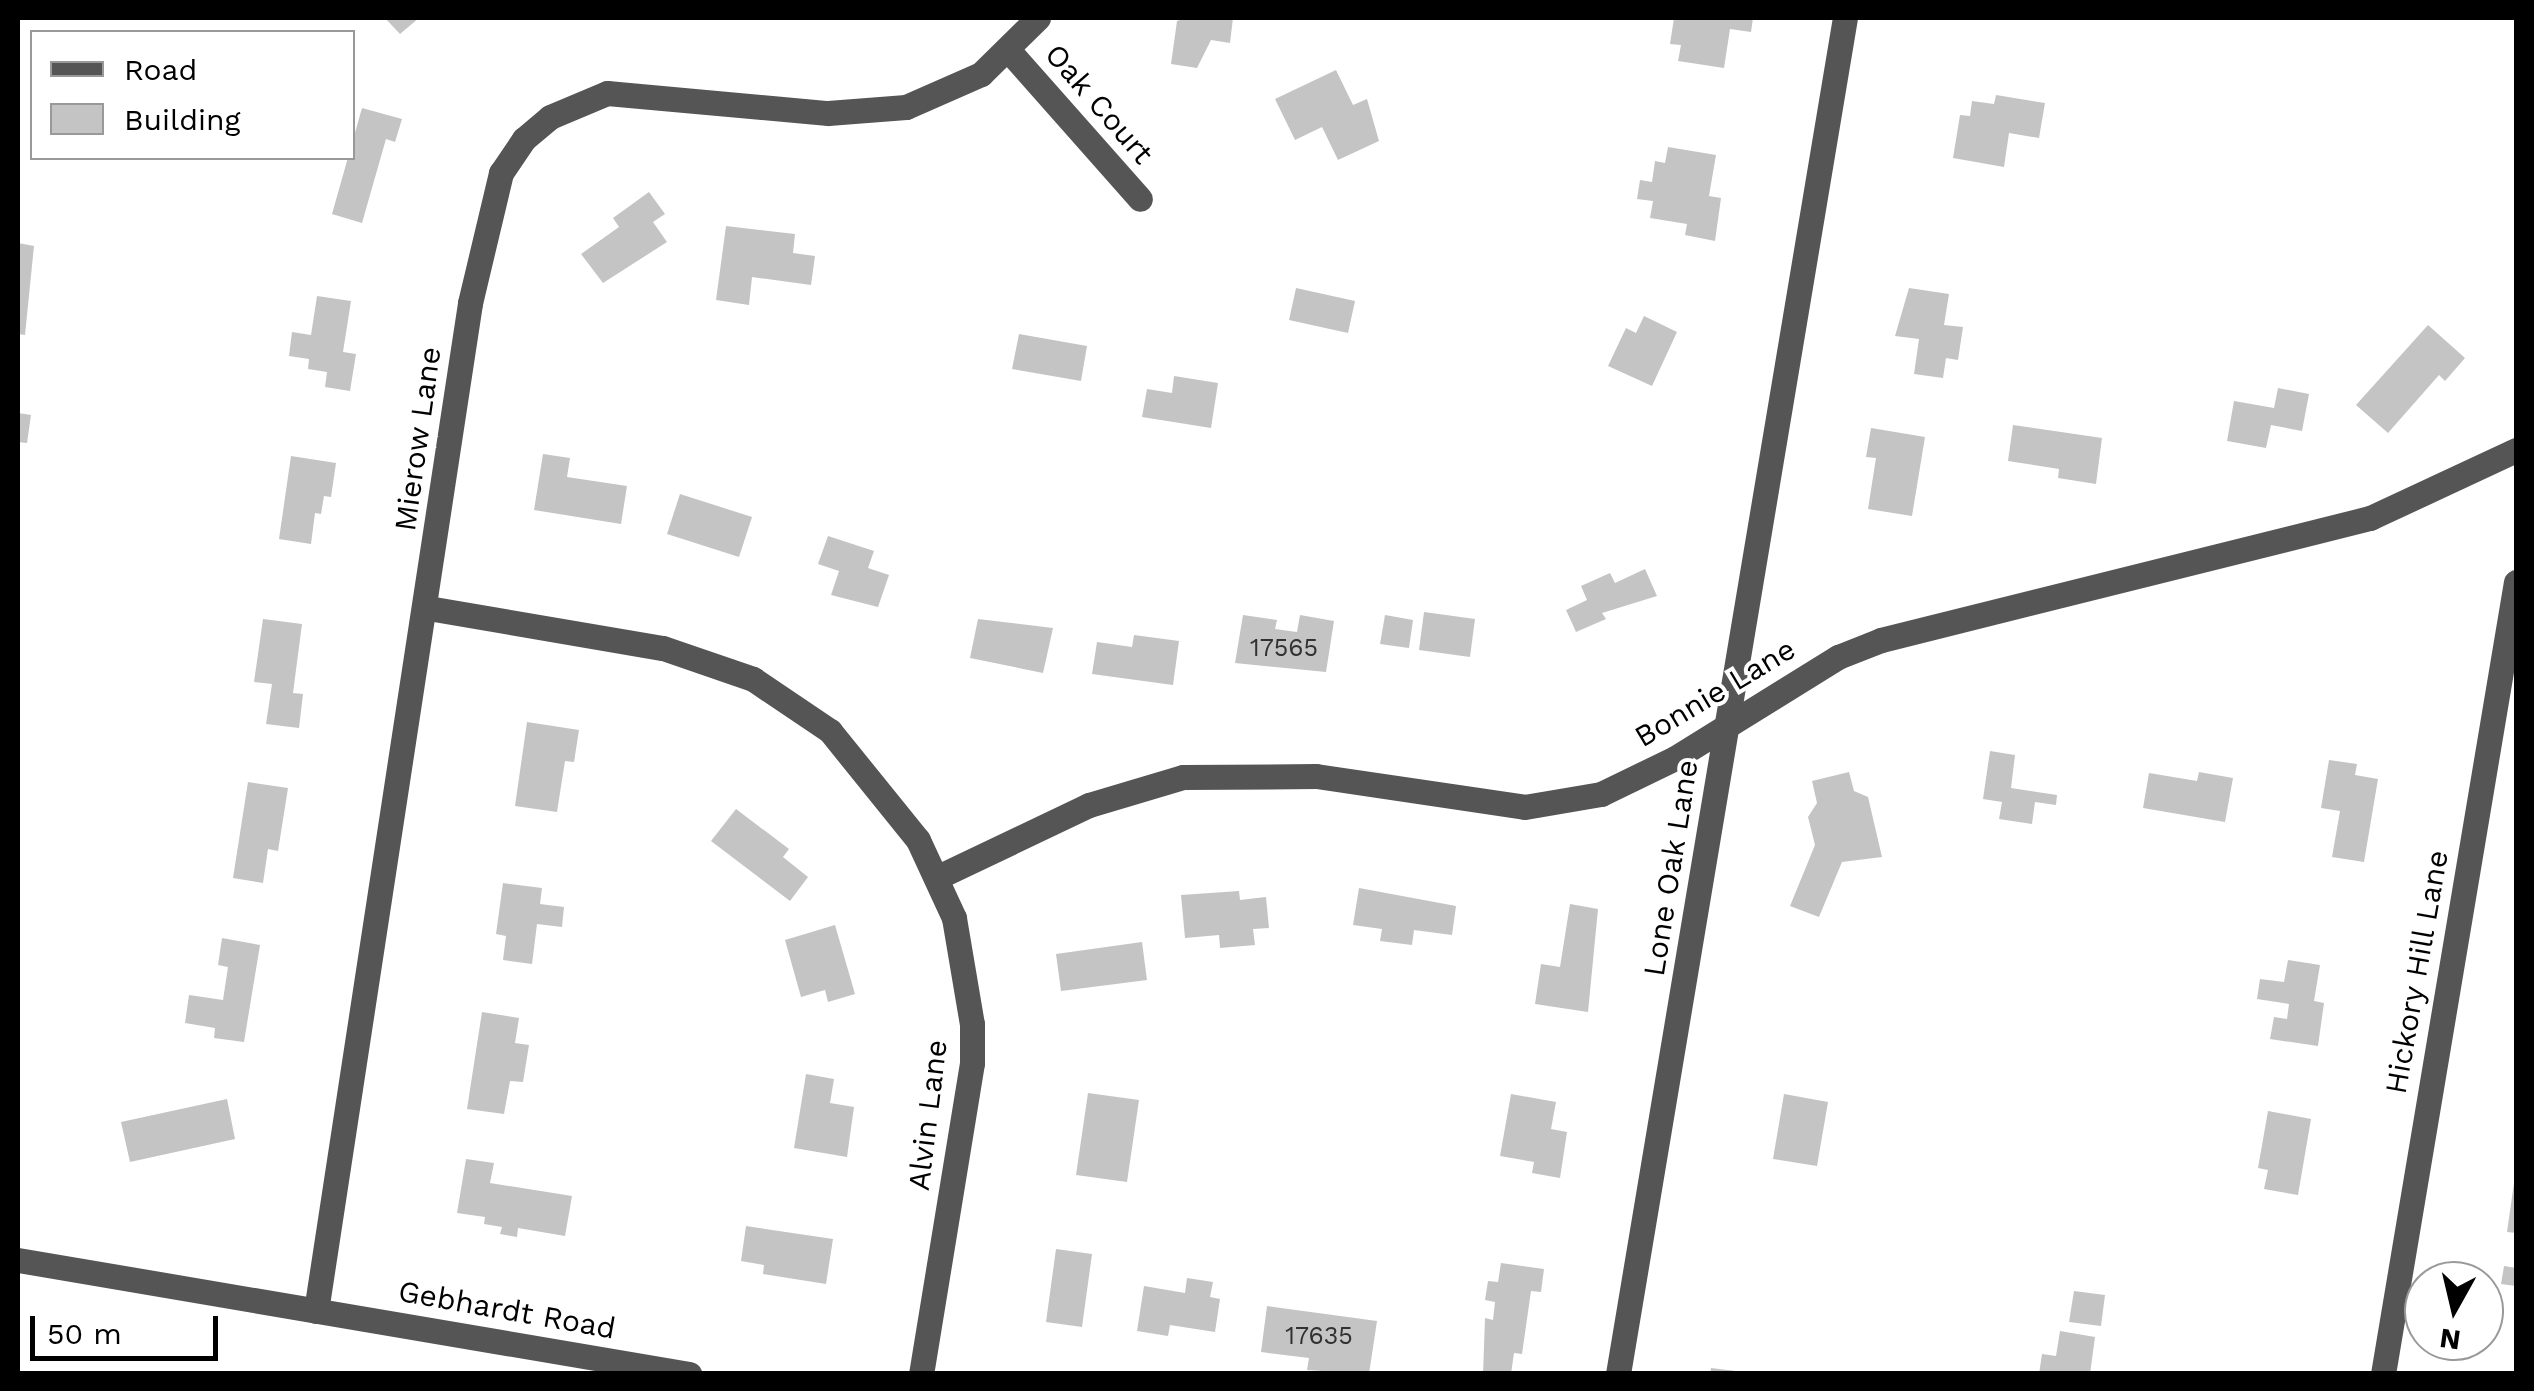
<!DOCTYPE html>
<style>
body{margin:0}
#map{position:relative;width:2534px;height:1391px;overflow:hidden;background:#fff;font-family:"Work Sans",sans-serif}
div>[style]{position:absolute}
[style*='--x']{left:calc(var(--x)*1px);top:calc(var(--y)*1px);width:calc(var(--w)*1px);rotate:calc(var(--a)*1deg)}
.building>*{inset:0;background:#c4c4c4}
.minor>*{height:25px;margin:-12.5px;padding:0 12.5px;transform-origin:12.5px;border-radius:12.5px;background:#555}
span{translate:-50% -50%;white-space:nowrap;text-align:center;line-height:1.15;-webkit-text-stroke:8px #fff;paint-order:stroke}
.number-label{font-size:25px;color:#313131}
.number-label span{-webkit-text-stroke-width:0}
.street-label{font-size:30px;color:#000}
.frame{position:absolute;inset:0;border:20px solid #000;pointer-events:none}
.legend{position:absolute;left:30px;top:30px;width:325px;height:130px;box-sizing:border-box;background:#fff;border:2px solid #999;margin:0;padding:12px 18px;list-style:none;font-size:30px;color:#000}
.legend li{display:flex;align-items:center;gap:20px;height:50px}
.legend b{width:50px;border:2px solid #999}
.north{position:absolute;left:2404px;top:1261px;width:100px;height:100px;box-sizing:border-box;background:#fff;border:2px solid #999;border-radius:50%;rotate:188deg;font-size:28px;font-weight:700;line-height:40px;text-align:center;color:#000}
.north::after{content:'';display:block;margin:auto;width:35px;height:45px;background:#000;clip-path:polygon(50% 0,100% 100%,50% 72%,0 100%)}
.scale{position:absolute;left:30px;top:1316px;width:188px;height:45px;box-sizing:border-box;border:5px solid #000;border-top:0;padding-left:12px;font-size:30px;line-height:35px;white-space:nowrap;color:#000;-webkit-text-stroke:8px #fff;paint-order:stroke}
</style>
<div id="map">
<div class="building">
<i style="clip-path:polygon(385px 18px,419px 18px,400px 34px)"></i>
<i style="clip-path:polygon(1186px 18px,1233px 18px,1230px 43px,1211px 40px,1197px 68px,1171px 64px,1177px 21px)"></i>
<i style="clip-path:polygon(1674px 18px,1753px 18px,1751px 32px,1730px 29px,1724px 68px,1678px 61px,1681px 45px,1670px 44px)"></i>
<i style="clip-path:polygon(1336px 70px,1353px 105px,1367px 99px,1379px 141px,1338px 160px,1322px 127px,1295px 140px,1275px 99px)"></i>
<i style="clip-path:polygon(1996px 95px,2045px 103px,2039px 138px,2009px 133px,2004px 167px,1953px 158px,1960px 115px,1970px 116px,1972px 101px,1994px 104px)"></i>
<i style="clip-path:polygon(362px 108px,402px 119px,395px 142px,386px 139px,362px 223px,332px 214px)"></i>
<i style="clip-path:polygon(1668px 147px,1716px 155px,1709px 196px,1721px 198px,1715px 241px,1685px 235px,1687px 224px,1650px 218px,1653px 201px,1637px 199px,1640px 180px,1652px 182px,1655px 161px,1665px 163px)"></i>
<i style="clip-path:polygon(649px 192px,665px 214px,653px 222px,667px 242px,603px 283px,581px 254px,619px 227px,613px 218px)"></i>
<i style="clip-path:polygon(726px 226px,795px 234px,793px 253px,815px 256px,811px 285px,752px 277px,749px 305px,716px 300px)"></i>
<i style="clip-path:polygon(18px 243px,34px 246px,25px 335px,18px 334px)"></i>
<i style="clip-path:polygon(1296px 288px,1355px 301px,1348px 333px,1289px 320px)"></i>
<i style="clip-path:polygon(1909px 288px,1949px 294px,1944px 325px,1963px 327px,1958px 360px,1946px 358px,1943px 378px,1914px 374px,1919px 339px,1895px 336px)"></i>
<i style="clip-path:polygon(317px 296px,351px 301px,343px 352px,356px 354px,350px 391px,325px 387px,327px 372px,308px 369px,309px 359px,289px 356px,292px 332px,311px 335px)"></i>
<i style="clip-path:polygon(1644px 316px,1677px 332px,1652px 386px,1608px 366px,1626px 328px,1636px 333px)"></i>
<i style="clip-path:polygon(2428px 325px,2465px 358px,2445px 381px,2439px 375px,2388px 433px,2356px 405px)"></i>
<i style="clip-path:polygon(1019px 334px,1087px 346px,1081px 381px,1012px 369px)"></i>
<i style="clip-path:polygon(1174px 376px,1218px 383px,1211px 428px,1142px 417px,1147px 389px,1172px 393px)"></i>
<i style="clip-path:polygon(2278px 388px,2309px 394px,2302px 431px,2271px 425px,2266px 448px,2227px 441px,2234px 401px,2274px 408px)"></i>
<i style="clip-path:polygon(18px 413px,31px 415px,27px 443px,18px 442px)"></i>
<i style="clip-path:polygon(2013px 425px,2102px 438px,2096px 484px,2058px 478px,2059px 469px,2008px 461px)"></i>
<i style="clip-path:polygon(1871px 428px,1925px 437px,1912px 516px,1868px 509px,1876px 458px,1866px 457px)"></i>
<i style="clip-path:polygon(543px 454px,570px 458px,567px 477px,627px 486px,621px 524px,534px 510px)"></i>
<i style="clip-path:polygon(291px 456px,336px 463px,331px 497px,324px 496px,321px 514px,315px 513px,311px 544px,279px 539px)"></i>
<i style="clip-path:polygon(680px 494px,752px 517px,739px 557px,667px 534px)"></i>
<i style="clip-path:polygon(828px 536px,874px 551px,868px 568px,889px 575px,878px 607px,831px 595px,839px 571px,818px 564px)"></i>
<i style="clip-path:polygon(1645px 569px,1657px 596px,1602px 613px,1606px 619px,1576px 632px,1566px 610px,1587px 600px,1581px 586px,1610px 573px,1615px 583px)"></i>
<i style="clip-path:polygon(1424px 612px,1475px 619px,1470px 657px,1419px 650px)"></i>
<i style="clip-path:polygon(1243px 615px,1277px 620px,1275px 629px,1297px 632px,1300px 615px,1334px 621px,1326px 672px,1235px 663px)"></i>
<i style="clip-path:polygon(1385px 615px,1413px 620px,1409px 648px,1380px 644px)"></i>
<i style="clip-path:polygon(263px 619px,302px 624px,293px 693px,303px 694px,299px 728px,266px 724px,272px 684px,254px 682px)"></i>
<i style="clip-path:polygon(978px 619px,1053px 628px,1043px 673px,970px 658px)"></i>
<i style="clip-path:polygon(1134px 635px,1179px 641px,1173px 685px,1092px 674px,1097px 642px,1132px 647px)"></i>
<i style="clip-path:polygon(527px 722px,579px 730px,574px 762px,565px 761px,557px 812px,515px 806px)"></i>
<i style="clip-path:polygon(1990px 751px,2015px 755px,2011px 788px,2057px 795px,2056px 805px,2035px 802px,2032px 824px,1999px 819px,2002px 802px,1983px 799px)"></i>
<i style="clip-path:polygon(2329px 760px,2357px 764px,2355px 775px,2378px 779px,2364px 862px,2332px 857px,2340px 811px,2321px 808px)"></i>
<i style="clip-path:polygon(1849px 772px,1854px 791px,1868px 797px,1882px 857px,1842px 862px,1819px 917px,1790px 906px,1815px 845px,1808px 817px,1817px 803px,1812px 781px)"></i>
<i style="clip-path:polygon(2199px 772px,2233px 778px,2225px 822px,2143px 808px,2149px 773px,2197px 781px)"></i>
<i style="clip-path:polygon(248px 782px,288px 788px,278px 851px,268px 849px,263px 883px,233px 878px)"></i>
<i style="clip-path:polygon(736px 809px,789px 849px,783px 857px,808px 877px,790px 901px,711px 841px)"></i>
<i style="clip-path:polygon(503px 883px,542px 888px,540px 904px,564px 907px,562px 927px,537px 924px,532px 964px,503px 960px,506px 936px,496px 934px)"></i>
<i style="clip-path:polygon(1359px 888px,1456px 906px,1452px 935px,1414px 930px,1412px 945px,1380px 941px,1382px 929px,1353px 925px)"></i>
<i style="clip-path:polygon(1239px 891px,1240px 900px,1266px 897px,1269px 928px,1253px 929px,1255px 945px,1220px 948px,1219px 935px,1185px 938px,1181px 895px)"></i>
<i style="clip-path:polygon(1570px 904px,1598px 909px,1588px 1012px,1535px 1004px,1541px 964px,1560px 967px)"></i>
<i style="clip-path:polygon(835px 925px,855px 994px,828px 1002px,825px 990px,801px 997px,785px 940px)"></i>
<i style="clip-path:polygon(222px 938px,260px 945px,244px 1042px,214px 1038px,215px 1028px,185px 1023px,189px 995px,223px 1000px,228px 967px,218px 965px)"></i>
<i style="clip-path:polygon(1142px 942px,1147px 980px,1061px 991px,1056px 954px)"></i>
<i style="clip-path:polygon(2288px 960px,2320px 965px,2314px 1001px,2324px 1003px,2318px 1046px,2270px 1039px,2274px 1017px,2287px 1019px,2289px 1004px,2257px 999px,2260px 979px,2284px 982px)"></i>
<i style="clip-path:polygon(482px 1012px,519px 1018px,515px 1043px,529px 1045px,523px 1082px,510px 1081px,504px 1114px,467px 1109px)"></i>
<i style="clip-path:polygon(806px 1074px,834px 1079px,830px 1103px,854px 1107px,847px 1157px,794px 1148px)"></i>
<i style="clip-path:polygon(1088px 1093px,1139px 1100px,1127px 1182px,1076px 1175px)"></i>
<i style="clip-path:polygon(1511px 1094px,1556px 1102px,1551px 1129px,1567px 1132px,1560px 1178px,1532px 1173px,1534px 1162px,1500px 1156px)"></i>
<i style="clip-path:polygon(1784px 1094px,1828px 1102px,1817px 1166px,1773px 1159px)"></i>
<i style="clip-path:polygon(227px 1099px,235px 1139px,130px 1162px,121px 1122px)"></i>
<i style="clip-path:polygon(2268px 1111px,2311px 1119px,2298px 1195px,2264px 1189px,2268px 1170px,2258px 1168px)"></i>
<i style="clip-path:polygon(466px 1159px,494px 1163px,490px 1183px,572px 1196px,565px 1236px,518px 1228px,517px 1237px,500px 1234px,502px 1227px,484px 1224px,485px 1217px,457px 1213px)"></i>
<i style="clip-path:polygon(2514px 1183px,2516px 1183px,2516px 1233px,2507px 1232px)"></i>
<i style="clip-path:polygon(746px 1226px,833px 1239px,826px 1284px,763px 1274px,764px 1265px,741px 1261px)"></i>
<i style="clip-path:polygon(1056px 1249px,1092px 1254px,1082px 1327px,1046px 1322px)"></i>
<i style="clip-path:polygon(1501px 1263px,1544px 1269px,1541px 1292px,1531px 1291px,1522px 1354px,1514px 1353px,1511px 1374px,1483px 1374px,1485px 1318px,1493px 1320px,1495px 1302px,1485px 1300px,1488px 1281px,1498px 1282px)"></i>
<i style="clip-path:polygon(2504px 1266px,2516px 1268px,2516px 1286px,2501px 1284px)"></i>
<i style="clip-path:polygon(1187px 1278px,1213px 1282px,1210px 1297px,1220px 1299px,1215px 1332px,1170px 1325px,1168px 1336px,1137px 1331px,1144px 1286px,1185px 1293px)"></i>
<i style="clip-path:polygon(2074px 1291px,2105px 1295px,2101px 1326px,2069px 1322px)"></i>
<i style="clip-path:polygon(1267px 1306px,1377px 1321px,1369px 1374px,1307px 1370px,1309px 1358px,1261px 1352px)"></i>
<i style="clip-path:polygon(2060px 1331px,2095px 1337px,2090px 1374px,2039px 1374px,2042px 1354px,2056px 1356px)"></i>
<i style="clip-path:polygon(1711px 1368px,1736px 1371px,1735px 1374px,1710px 1374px)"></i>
</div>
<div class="minor">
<i style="--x:1010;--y:52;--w:196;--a:48.5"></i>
<i style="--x:428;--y:608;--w:238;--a:9.7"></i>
<i style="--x:663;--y:648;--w:95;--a:19"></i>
<i style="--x:753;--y:679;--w:93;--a:34"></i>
<i style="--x:830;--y:731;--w:140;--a:51.1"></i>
<i style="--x:918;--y:840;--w:86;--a:65.2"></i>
<i style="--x:954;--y:918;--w:108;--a:80.4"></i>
<i style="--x:972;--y:1024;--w:39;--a:90"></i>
<i style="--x:972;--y:1063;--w:315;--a:99.3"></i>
<i style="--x:940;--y:876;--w:165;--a:-25.5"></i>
<i style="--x:1089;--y:805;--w:98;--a:-16.6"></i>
<i style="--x:1183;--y:777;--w:133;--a:-0.4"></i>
<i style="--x:1316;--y:776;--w:211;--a:8.4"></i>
<i style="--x:1525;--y:807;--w:77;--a:-9.7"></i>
<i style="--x:1601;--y:794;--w:82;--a:-25.9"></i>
<i style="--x:1675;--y:758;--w:192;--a:-31.8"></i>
<i style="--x:1838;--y:657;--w:46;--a:-21.6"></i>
<i style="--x:1881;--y:640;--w:504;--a:-14.01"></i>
<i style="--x:2370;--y:518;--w:161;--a:-25"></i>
<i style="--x:18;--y:1260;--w:681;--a:9.64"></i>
<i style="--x:316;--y:1311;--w:1020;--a:-81.31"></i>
<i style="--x:470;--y:303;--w:134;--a:-76.6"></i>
<i style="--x:501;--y:173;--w:41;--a:-55.9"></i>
<i style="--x:524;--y:139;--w:34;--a:-40"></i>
<i style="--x:550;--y:117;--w:62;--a:-22.8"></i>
<i style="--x:607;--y:93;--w:222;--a:5.2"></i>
<i style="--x:828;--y:113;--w:78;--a:-4.4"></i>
<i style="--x:906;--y:107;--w:82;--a:-23.7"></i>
<i style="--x:981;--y:74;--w:80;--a:-44.5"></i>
<i style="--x:1618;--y:1374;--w:1375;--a:-80.5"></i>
<i style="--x:2383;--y:1374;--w:803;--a:-80.47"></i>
</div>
<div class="number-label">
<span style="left:1284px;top:648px">17565</span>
<span style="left:1319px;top:1336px">17635</span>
</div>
<div class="street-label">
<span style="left:1099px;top:104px;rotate:49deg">Oak Court</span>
<span style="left:418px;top:439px;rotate:-82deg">Mierow Lane</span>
<span style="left:1715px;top:693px;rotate:-31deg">Bonnie Lane</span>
<span style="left:1671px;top:868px;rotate:-81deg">Lone Oak Lane</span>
<span style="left:2417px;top:972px;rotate:-80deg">Hickory Hill Lane</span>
<span style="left:928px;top:1115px;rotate:-83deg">Alvin Lane</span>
<span style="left:507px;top:1310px;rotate:10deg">Gebhardt Road</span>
</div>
<div class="frame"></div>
<ul class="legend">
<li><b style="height:12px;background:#555"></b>Road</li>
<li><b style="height:28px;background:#c4c4c4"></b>Building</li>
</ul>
<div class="north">N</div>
<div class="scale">50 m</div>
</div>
